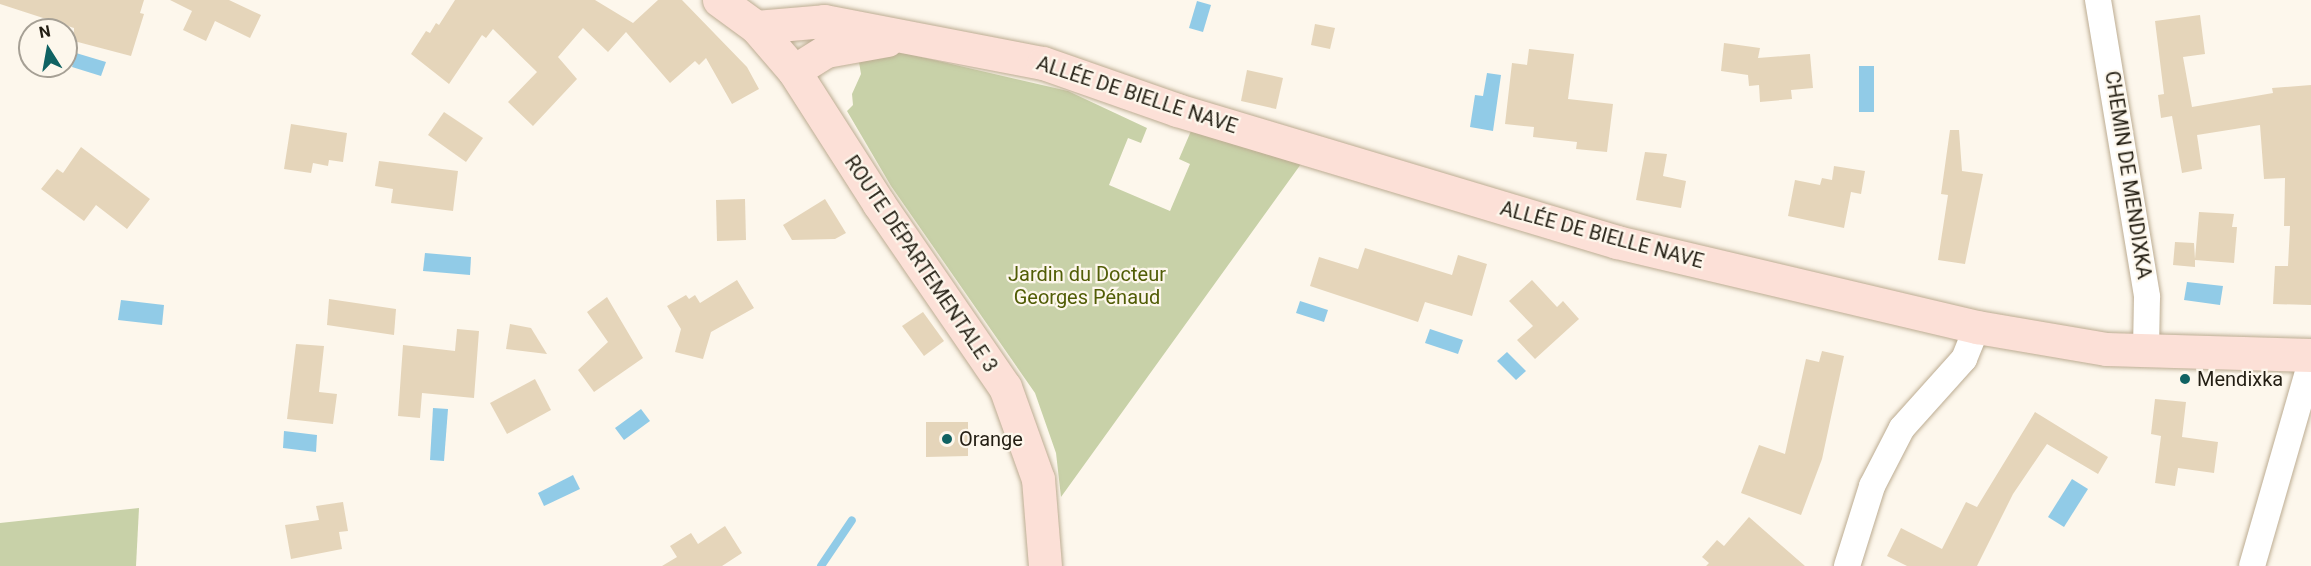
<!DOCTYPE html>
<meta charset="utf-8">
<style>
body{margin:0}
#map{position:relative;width:2311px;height:566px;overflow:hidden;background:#fdf7ec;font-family:Roboto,sans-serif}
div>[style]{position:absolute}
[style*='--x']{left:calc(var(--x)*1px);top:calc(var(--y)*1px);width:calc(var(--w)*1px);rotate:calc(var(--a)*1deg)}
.green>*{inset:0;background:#c8d1a8}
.water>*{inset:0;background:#91cbe7}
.stream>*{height:8px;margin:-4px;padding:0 4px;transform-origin:4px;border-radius:4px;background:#91cbe7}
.building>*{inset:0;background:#e5d5ba}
.roads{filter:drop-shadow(0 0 2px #bcac92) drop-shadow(0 0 2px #bcac92)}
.street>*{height:26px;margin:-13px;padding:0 13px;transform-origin:13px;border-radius:13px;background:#fff}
.secondary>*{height:33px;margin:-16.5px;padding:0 16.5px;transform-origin:16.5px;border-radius:16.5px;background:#fce0d7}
.dots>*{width:16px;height:16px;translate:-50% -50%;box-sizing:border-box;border:3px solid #fdf7ec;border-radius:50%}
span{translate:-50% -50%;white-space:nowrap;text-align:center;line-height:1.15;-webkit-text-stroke:4.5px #fdf7ec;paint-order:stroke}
.street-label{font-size:20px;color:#231e13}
.park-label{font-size:20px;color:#515d06}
.poi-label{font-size:20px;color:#231e13}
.left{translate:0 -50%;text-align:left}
.north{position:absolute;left:18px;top:18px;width:60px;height:60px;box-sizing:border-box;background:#fdf7ec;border:2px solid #a6a095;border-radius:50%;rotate:349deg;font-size:16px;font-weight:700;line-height:24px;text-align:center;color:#231e13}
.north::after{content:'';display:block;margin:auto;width:21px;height:27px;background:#106262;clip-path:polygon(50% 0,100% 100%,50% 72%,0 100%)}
</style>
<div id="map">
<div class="green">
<i style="clip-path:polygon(891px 50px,1068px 91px,1147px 128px,1141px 143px,1128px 138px,1109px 185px,1170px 211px,1190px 164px,1179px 159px,1191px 131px,1301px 164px,1061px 497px,1056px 453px,1035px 393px,891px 186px,847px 111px,853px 105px,852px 94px,861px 74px,859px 62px)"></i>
<i style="clip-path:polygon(139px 508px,136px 566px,0 566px,0 523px)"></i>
</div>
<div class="water">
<i style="clip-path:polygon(1197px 1px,1211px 5px,1203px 32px,1189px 28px)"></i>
<i style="clip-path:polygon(76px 53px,106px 62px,101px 76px,72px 67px)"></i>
<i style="clip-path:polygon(1859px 66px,1874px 66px,1874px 112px,1859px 112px)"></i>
<i style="clip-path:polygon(1487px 73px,1501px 75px,1493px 131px,1470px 127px,1475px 95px,1483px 96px)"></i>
<i style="clip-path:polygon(425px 253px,471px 257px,470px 275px,423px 271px)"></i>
<i style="clip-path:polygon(2187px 282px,2223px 286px,2220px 305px,2184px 300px)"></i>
<i style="clip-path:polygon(121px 300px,164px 305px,162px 325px,118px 320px)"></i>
<i style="clip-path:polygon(1300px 301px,1328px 310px,1324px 322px,1296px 313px)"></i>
<i style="clip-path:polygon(1430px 329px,1463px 340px,1458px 354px,1425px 343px)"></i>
<i style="clip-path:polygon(1507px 352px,1526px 371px,1516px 380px,1497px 361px)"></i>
<i style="clip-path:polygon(433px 408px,448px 409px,444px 461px,430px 460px)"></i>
<i style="clip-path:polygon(641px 409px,650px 421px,624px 440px,615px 428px)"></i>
<i style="clip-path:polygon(284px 431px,317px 435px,316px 452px,283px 448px)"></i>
<i style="clip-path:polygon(573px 475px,580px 489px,544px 506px,538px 493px)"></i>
<i style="clip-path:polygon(2072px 479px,2088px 489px,2064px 527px,2048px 517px)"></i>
</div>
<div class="stream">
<i style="--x:821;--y:566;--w:55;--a:-56"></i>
</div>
<div class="building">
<i style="clip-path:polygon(0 0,144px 0,140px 13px,144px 14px,131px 56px,74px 41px,74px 28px,0 4px)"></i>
<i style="clip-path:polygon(170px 0,229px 0,261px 15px,250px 38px,215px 21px,206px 41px,183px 30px,192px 11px)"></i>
<i style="clip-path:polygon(455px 0,595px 0,633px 23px,658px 0,682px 0,747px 67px,759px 89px,732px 104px,706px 58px,699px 65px,695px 61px,670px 83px,626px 32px,608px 52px,583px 28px,558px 57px,577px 79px,533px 126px,508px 102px,537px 72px,493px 29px,486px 38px,482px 35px,449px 84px,411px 54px,426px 31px,430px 33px,436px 23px,439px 25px)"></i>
<i style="clip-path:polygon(2200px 15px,2205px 54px,2183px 57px,2192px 107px,2273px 93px,2272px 88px,2311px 85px,2311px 305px,2273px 304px,2275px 266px,2288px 266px,2290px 226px,2284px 226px,2285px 178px,2264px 179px,2260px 125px,2197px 135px,2202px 169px,2182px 173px,2172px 116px,2161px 118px,2158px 95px,2164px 94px,2155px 21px)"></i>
<i style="clip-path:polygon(1315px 24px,1335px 28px,1330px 49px,1311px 45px)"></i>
<i style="clip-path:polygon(1724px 43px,1760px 48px,1758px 58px,1810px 54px,1813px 88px,1791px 90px,1792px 99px,1760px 102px,1759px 85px,1749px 86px,1748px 75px,1721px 71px)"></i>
<i style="clip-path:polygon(1529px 49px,1574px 54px,1568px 99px,1613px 104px,1607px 152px,1576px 149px,1577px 142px,1533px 137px,1534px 127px,1505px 124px,1512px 63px,1527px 65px)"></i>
<i style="clip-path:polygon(1247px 70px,1283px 78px,1276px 109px,1241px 101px)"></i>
<i style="clip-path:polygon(444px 112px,483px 138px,466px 162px,428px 135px)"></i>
<i style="clip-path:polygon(291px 124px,347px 133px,343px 162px,329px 160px,328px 166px,313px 163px,311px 173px,284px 169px)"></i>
<i style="clip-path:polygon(1950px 130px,1959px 130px,1962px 171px,1983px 174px,1965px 264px,1938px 260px,1948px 195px,1941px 194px)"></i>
<i style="clip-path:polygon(81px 147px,150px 199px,127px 229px,96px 205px,84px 221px,41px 189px,57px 169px,63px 173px)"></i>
<i style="clip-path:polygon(1645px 152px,1667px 154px,1663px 176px,1686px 181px,1681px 208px,1636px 200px)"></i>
<i style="clip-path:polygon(379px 161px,458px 171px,453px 211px,391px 203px,393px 189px,375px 186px)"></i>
<i style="clip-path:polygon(1834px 166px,1865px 171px,1861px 194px,1851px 192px,1844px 228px,1788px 216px,1795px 180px,1820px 185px,1822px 178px,1832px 180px)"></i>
<i style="clip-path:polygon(745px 199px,746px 240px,717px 241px,716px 200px)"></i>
<i style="clip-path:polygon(825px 199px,846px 233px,835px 239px,792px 240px,783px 225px)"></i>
<i style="clip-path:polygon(2199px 212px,2234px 214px,2232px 227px,2237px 227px,2234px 263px,2195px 260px,2195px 267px,2173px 265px,2175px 242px,2194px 243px,2195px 259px)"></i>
<i style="clip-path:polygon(1365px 248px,1452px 275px,1458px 255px,1487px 264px,1472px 316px,1425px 302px,1418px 322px,1310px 286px,1319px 257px,1358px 269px)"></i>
<i style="clip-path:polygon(737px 280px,754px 308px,711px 332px,703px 359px,675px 352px,681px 329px,667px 306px,686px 295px,689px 299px,695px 295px,700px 303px)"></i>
<i style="clip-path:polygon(1532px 280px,1557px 307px,1563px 301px,1579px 319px,1535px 359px,1517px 340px,1533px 326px,1509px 301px)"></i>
<i style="clip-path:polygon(607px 297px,643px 358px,594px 392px,578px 370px,608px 342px,587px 312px)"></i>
<i style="clip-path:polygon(329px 299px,396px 309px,394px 335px,327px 325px)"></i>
<i style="clip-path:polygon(923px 312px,944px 341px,924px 356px,902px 326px)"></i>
<i style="clip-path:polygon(510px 324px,531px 328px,547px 354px,506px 349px)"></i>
<i style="clip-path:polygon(457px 329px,479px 331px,474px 398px,422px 393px,420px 418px,398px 416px,403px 345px,455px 351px)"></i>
<i style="clip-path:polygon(296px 344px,324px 346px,319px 392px,337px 394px,333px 424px,287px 419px)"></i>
<i style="clip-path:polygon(1822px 351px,1844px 356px,1822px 459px,1801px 515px,1741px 493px,1759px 445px,1785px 454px,1806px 359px,1819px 362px)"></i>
<i style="clip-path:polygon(535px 379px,551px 410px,507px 434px,490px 403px)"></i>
<i style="clip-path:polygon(2155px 399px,2186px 402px,2182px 437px,2218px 442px,2214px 473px,2178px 468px,2175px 486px,2155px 483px,2161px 436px,2151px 434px)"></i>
<i style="clip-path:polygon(2035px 412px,2108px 457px,2098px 474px,2047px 444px,2013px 494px,1977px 566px,1907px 566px,1887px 556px,1901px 528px,1942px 549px,1966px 502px,1977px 507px)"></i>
<i style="clip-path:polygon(926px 422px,968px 422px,968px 456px,926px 457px)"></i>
<i style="clip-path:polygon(343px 502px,348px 531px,339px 532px,342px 549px,291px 559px,285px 525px,319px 520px,316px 506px)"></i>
<i style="clip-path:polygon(1749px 517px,1805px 566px,1706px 566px,1709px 563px,1702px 557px,1717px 540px,1724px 546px)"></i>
<i style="clip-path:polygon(725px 526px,742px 553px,722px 566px,662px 566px,677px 557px,670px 546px,691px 533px,698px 544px)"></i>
</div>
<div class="roads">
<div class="street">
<i style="--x:2098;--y:0;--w:301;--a:80.6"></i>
<i style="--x:2147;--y:297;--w:54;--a:91.1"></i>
<i style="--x:1847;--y:566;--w:84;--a:-72.6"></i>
<i style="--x:1872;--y:486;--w:65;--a:-62.7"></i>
<i style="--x:1902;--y:428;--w:93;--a:-48.1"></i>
<i style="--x:1964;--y:359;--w:35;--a:-68"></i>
<i style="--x:2252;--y:566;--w:213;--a:-73.9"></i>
</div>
<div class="secondary">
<i style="--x:719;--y:0;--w:46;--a:36.1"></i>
<i style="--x:756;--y:27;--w:58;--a:49.2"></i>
<i style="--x:794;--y:71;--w:158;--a:57.4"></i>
<i style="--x:879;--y:204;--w:222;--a:55.5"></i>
<i style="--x:1005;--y:387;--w:98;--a:70.3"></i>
<i style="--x:1038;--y:479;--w:87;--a:85.4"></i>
<i style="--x:756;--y:27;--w:68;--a:-5"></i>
<i style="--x:824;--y:21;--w:223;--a:10.9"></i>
<i style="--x:1043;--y:63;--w:142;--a:19.3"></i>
<i style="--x:1177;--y:110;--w:459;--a:16.7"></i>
<i style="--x:1617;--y:242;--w:370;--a:13.3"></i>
<i style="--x:1977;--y:327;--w:131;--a:9.7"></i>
<i style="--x:2106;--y:349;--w:205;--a:1.7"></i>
<i style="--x:794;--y:71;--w:38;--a:-32"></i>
<i style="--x:826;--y:51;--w:62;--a:-10.2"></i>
</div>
</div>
<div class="dots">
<i style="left:2185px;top:379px;background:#106262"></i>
<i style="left:947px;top:439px;background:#106262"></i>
</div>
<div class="street-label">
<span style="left:1137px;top:95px;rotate:18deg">ALLÉE DE BIELLE NAVE</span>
<span style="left:2128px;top:175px;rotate:81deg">CHEMIN DE MENDIXKA</span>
<span style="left:1602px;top:235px;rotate:15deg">ALLÉE DE BIELLE NAVE</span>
<span style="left:921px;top:264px;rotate:56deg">ROUTE DÉPARTEMENTALE 3</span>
</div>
<div class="park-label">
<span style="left:1087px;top:286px">Jardin du Docteur<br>Georges Pénaud</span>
</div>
<div class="poi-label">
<span class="left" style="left:2197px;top:379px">Mendixka</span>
<span class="left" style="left:959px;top:439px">Orange</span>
</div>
<div class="north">N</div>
</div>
